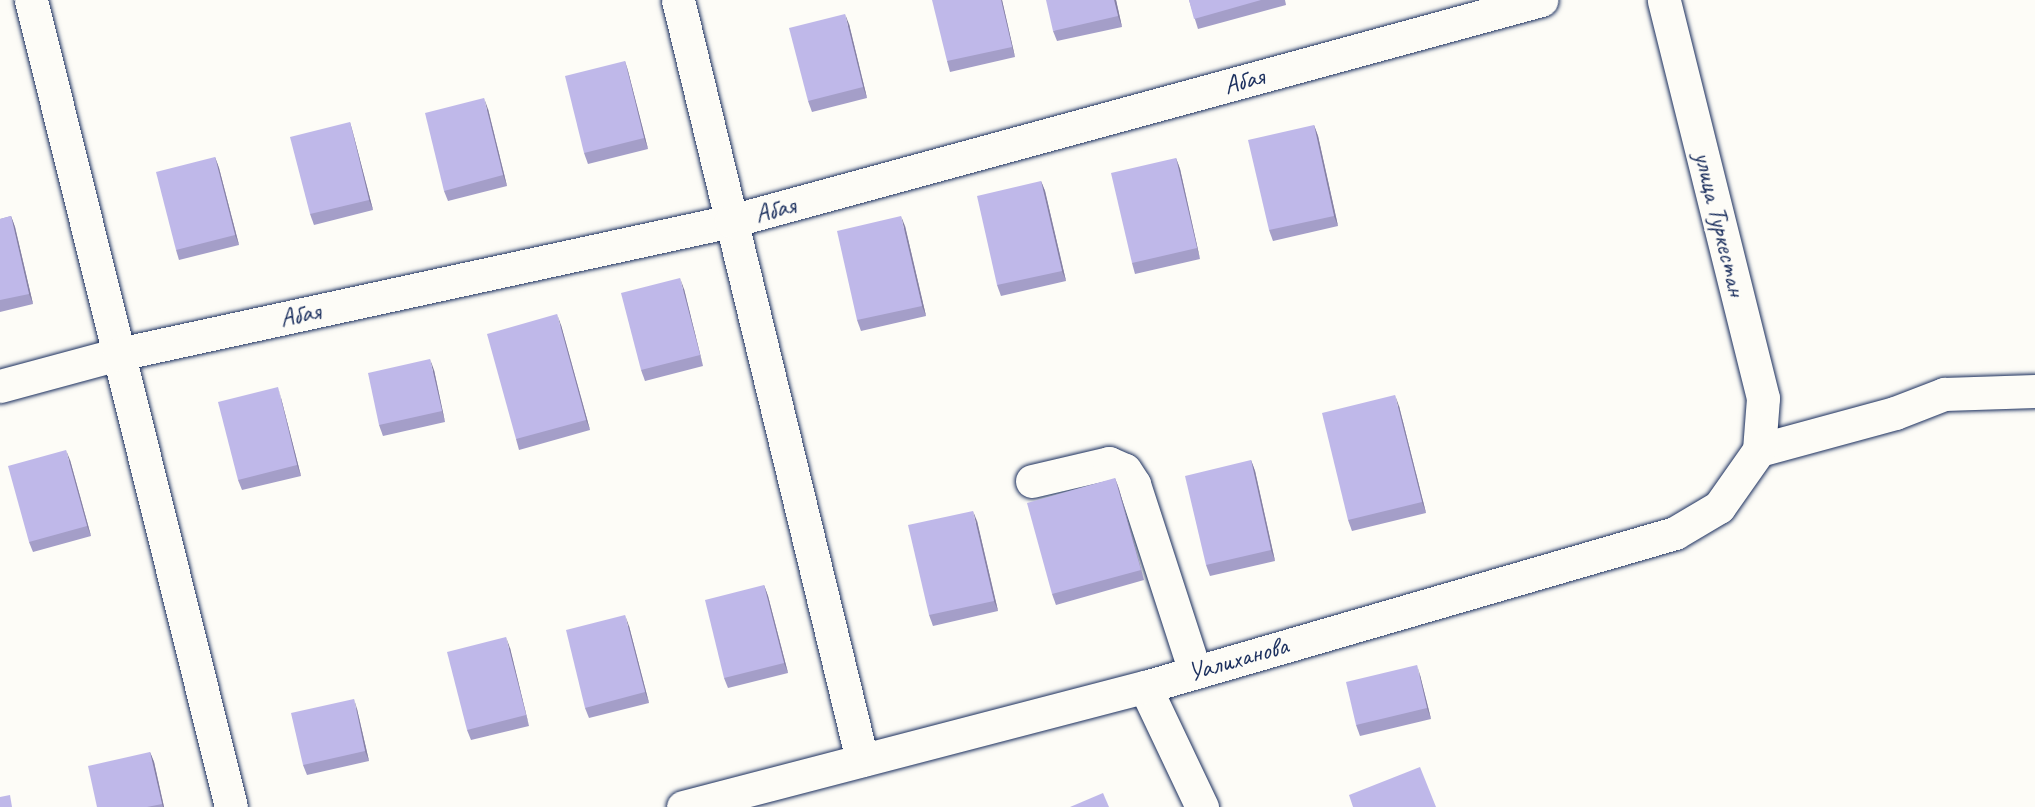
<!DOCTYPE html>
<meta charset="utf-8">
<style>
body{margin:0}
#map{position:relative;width:2035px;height:807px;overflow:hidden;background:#fdfcf7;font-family:Caveat,sans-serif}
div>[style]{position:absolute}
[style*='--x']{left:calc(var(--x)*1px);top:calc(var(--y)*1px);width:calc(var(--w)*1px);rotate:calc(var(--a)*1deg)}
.roads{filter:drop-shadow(0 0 2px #1b2f5e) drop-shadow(0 0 2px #1b2f5e)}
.minor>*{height:33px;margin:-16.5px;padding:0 16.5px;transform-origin:16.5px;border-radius:16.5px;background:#fdfcf7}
.tertiary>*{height:33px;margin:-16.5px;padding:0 16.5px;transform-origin:16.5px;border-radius:16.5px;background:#fdfcf7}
.wall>*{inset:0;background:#a49ec8}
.shaded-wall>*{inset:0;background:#8681a3}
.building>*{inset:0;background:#bfb8e9}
span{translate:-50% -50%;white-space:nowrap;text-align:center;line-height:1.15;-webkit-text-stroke:4.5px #fdfcf7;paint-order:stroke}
.street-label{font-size:26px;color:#1b2f5e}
</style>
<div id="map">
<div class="roads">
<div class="minor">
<i style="--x:31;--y:0;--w:831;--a:76.08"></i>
<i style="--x:678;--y:0;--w:782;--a:76.39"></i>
<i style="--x:0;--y:386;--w:123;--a:-15.1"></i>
<i style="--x:119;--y:354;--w:626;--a:-12.26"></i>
<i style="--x:731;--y:221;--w:840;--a:-15.26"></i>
<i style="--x:1759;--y:450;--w:141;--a:-15.2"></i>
<i style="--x:1895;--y:413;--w:53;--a:-21.2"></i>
<i style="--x:1944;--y:394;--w:91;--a:-1.9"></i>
<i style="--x:1032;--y:481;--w:79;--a:-13.2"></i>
<i style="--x:1109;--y:463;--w:17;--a:24"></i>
<i style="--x:1125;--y:470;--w:17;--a:57"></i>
<i style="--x:1134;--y:484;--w:198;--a:72"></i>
</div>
<div class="tertiary">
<i style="--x:1145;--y:687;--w:133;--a:64.6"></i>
<i style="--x:683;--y:807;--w:477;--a:-14.6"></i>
<i style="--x:1145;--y:687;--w:552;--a:-16.2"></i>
<i style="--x:1675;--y:533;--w:51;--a:-30.6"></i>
<i style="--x:1719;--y:507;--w:70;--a:-54.9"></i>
<i style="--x:1759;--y:450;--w:52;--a:-85.6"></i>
<i style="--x:1763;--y:398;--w:410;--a:-104"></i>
</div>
</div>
<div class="wall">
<i style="clip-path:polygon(1002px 0,1015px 57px,950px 72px,947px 61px)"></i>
<i style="clip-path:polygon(1116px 0,1122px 27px,1057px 41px,1053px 31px)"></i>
<i style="clip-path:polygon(1189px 0,1285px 0,1286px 5px,1198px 29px)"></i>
<i style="clip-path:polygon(849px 24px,867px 98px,812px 112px,808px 101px)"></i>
<i style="clip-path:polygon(625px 61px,628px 71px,648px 149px,588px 164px,584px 153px)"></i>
<i style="clip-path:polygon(488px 109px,507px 186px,448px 201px,444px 191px)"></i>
<i style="clip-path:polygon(350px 122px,353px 133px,373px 210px,314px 225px,310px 214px)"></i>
<i style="clip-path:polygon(1314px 125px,1318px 136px,1338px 226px,1273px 241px,1269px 230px)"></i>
<i style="clip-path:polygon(215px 157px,219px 168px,239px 245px,179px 260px,176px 250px)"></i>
<i style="clip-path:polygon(1176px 158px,1180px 169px,1200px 259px,1135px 274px,1132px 263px)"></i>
<i style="clip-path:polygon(1041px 181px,1045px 191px,1066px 281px,1001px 296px,997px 285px)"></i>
<i style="clip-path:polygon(11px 216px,15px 227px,33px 304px,0 312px,0 219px)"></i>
<i style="clip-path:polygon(905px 226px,926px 316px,861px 331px,857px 320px)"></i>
<i style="clip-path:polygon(684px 289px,703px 366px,645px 381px,641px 370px)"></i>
<i style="clip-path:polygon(561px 325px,590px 430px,519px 450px,516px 439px)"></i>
<i style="clip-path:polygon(434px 370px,445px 422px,383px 436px,379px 425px)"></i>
<i style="clip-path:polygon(281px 398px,301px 476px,242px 490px,238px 480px)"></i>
<i style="clip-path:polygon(1399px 406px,1426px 513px,1352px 531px,1348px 520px)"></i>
<i style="clip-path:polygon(70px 460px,91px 536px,33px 552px,29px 542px)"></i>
<i style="clip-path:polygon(1251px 460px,1255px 471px,1275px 561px,1210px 576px,1206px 565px)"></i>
<i style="clip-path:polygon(1115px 478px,1119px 489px,1144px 580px,1056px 605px,1052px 594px)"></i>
<i style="clip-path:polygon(977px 521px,998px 611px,933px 626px,929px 615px)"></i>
<i style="clip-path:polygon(764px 585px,768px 596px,788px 673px,728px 688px,724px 678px)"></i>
<i style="clip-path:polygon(629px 626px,649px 703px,589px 718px,585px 708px)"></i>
<i style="clip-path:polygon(510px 648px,529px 726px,471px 740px,467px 730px)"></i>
<i style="clip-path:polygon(1420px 675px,1431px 719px,1360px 736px,1356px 725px)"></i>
<i style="clip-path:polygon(357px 709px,369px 761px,307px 775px,303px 765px)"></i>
<i style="clip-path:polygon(150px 752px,154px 762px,164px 807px,97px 807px)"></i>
</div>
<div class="shaded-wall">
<i style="clip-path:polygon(1001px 0,1002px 0,1015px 57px,1012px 47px)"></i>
<i style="clip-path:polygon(1114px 0,1116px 0,1122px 27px,1118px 16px)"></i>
<i style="clip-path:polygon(845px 14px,849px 24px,867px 98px,863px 87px)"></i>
<i style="clip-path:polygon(625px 61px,628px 71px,648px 149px,644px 138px)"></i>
<i style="clip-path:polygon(484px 98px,488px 109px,507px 186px,503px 175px)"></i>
<i style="clip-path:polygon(350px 122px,353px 133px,373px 210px,369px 200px)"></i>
<i style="clip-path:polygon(1314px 125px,1318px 136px,1338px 226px,1334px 216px)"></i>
<i style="clip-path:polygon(215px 157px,219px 168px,239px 245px,235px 235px)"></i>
<i style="clip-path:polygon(1176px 158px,1180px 169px,1200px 259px,1197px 248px)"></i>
<i style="clip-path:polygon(1041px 181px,1045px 191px,1066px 281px,1062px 271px)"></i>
<i style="clip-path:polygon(11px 216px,15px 227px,33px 304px,29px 294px)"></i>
<i style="clip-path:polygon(901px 216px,905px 226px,926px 316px,922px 306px)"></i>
<i style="clip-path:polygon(680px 278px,684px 289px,703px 366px,700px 355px)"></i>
<i style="clip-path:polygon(557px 314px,561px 325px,590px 430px,586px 420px)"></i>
<i style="clip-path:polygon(430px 359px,434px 370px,445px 422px,442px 411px)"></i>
<i style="clip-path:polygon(278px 387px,281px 398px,301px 476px,297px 465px)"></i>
<i style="clip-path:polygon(1395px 395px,1399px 406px,1426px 513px,1422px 502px)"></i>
<i style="clip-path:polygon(66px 450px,70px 460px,91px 536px,87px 526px)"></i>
<i style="clip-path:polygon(1251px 460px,1255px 471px,1275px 561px,1271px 550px)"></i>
<i style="clip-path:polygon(1115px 478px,1119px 489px,1144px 580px,1141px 570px)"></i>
<i style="clip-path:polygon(973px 511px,977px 521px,998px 611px,994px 601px)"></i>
<i style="clip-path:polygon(764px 585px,768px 596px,788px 673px,784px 663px)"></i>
<i style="clip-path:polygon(625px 615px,629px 626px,649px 703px,645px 692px)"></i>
<i style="clip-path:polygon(506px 637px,510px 648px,529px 726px,526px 715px)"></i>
<i style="clip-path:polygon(1417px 665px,1420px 675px,1431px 719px,1427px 708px)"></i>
<i style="clip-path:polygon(354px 699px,357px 709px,369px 761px,365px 751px)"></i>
<i style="clip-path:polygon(150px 752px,154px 762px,164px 807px,163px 807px,162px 804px)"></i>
</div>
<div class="building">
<i style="clip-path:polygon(932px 0,1001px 0,1012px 47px,947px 61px)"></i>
<i style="clip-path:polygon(1046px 0,1114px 0,1118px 16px,1053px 31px)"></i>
<i style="clip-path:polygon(1189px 0,1261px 0,1194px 19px)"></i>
<i style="clip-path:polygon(845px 14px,863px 87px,808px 101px,789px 28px)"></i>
<i style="clip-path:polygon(625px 61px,644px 138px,584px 153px,565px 76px)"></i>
<i style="clip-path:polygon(484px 98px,503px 175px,444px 191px,425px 113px)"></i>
<i style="clip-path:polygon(350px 122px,369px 200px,310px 214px,290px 137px)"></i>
<i style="clip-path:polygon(1314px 125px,1334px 216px,1269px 230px,1248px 140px)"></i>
<i style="clip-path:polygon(215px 157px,235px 235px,176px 250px,156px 172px)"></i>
<i style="clip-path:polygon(1176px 158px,1197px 248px,1132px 263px,1111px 173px)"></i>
<i style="clip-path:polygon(1041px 181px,1062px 271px,997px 285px,977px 196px)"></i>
<i style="clip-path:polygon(11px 216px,29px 294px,0 300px,0 219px)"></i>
<i style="clip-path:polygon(901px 216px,922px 306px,857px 320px,837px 231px)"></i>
<i style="clip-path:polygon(680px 278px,700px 355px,641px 370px,621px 293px)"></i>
<i style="clip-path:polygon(557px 314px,586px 420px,516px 439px,487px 334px)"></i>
<i style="clip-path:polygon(430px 359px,442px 411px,379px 425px,368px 373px)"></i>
<i style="clip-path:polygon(278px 387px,297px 465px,238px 480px,218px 402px)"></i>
<i style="clip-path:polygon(1395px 395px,1422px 502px,1348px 520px,1322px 413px)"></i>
<i style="clip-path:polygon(66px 450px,87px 526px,29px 542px,8px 466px)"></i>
<i style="clip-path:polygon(1251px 460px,1271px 550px,1206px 565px,1185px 476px)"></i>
<i style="clip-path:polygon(1115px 478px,1141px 570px,1052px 594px,1027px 503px)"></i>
<i style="clip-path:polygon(973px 511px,994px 601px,929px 615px,908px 525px)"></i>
<i style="clip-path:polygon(764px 585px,784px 663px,724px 678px,705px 600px)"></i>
<i style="clip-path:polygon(625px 615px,645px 692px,585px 708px,566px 630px)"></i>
<i style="clip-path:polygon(506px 637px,526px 715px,467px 730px,447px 652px)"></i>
<i style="clip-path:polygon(1417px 665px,1427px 708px,1356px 725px,1346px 682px)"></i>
<i style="clip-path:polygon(354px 699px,365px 751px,303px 765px,291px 713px)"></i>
<i style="clip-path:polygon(150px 752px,162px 804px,147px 807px,97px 807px,88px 766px)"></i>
<i style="clip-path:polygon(1420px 767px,1436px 807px,1353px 807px,1349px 795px)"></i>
<i style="clip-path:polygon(1103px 793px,1109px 807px,1070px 807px)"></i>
<i style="clip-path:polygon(10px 795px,12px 807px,0 807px,0 797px)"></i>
</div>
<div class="street-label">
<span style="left:1244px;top:81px;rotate:-15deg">Абая</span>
<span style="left:775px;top:210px;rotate:-15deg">Абая</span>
<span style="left:1720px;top:224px;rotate:76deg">улица Туркестан</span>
<span style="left:300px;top:315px;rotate:-12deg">Абая</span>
<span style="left:1238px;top:659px;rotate:-16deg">Уалиханова</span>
</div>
</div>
